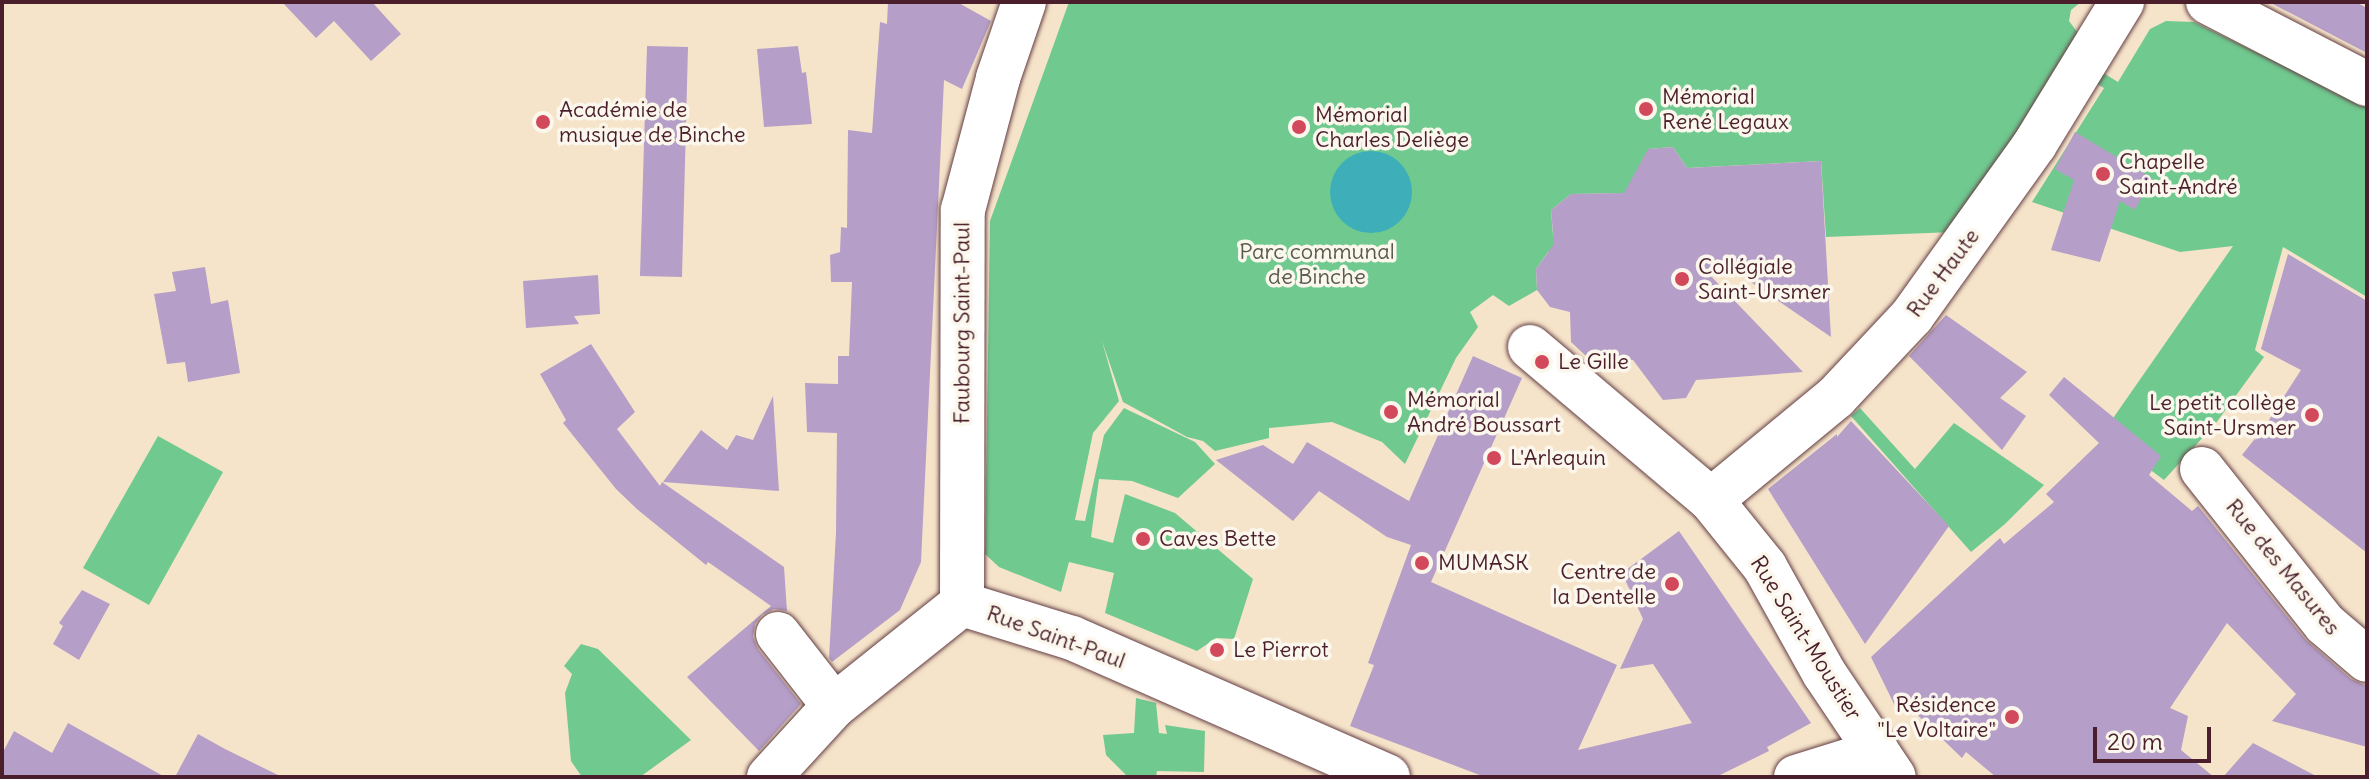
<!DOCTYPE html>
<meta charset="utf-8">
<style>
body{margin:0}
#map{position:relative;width:2369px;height:779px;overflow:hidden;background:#f6e4ca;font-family:Delius,sans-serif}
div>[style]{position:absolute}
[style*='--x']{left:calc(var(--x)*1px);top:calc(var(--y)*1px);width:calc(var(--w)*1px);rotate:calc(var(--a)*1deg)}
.green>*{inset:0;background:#70ca90}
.water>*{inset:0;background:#3eaeb9}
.round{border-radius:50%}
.building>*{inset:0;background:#b59ec7}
.roads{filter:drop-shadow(0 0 2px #643d43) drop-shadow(0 0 2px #643d43)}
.minor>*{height:44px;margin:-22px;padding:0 22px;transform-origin:22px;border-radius:22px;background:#fff}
.dots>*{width:22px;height:22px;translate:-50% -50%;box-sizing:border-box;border:4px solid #fbf7ec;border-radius:50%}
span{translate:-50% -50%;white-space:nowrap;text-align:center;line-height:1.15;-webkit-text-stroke:7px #fbf7ec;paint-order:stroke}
.poi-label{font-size:22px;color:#4a1f2b}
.left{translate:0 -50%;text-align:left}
.right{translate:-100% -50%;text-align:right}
.park-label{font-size:22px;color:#575b4e}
.street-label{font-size:22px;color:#4a1f2b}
.frame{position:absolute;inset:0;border:4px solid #4a1f2b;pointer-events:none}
.scale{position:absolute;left:2093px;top:727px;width:118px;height:36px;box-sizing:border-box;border:4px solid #4a1f2b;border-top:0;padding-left:10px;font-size:24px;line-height:28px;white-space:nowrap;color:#4a1f2b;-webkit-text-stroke:6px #fbf7ec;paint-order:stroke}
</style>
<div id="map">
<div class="green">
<i style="clip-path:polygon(1069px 2px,2081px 2px,2071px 10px,2069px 21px,2078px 33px,2069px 52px,2118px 82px,2150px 29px,2166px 21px,2194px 22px,2367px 106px,2367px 297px,2283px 247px,2255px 350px,2264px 357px,2216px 423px,2164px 480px,2102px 434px,2233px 246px,2180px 252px,2032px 202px,2104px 88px,2062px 64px,1954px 232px,1826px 237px,1821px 161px,1687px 168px,1673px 147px,1649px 149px,1636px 193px,1571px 194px,1551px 210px,1553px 235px,1566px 242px,1548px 252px,1536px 269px,1537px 290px,1509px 306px,1493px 295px,1470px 312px,1478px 327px,1456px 358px,1405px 464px,1382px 442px,1332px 422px,1269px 428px,1269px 438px,1215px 451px,1203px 441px,1187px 437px,1123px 402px,1102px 341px,1119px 401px,1093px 433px,1075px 520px,1085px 521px,1104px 435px,1124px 408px,1195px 442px,1215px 464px,1178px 498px,1132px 481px,1099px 479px,1091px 537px,1113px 543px,1125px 494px,1175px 513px,1253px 579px,1234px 639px,1216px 638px,1197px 651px,1105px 613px,1114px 573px,1069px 562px,1061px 592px,999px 567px,985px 554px,990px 221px)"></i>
<i style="clip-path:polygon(1860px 408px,1915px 469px,1954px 423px,2044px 485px,2005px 524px,1971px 552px,1851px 416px)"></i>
<i style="clip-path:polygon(158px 436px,223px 472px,149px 605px,83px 568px)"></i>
<i style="clip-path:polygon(581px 644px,598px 649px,691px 740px,640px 777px,582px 777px,571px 761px,565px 693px,572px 674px,564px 666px)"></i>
<i style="clip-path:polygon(1136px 698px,1156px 703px,1159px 733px,1167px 734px,1165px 725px,1205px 731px,1204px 772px,1157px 771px,1156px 777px,1128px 777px,1106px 755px,1103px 735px,1134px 733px)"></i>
</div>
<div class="water">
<i class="round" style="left:1330px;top:151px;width:82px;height:82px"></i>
</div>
<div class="building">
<i style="clip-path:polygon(282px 2px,372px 2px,401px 34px,371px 61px,334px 21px,316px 38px)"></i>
<i style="clip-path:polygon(888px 2px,957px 2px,991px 21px,962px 89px,944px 80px,921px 562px,900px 610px,832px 662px,829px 658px,836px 533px,837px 433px,807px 432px,805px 383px,838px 384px,838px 356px,849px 356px,852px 282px,831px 282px,830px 255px,840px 252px,841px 227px,847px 228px,848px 130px,872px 133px,880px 22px,887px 24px)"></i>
<i style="clip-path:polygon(2269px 2px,2356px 2px,2367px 8px,2367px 53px)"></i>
<i style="clip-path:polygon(647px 46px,688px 47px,682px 277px,640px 276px)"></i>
<i style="clip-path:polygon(798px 46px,802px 73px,806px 72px,812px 124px,764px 127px,757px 49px)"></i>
<i style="clip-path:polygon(2075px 132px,2152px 178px,2135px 210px,2120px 201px,2100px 262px,2051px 250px,2074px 180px,2055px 169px)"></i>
<i style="clip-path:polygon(1673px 147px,1687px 168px,1821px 161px,1831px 337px,1717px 259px,1706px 271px,1803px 372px,1696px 380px,1686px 398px,1663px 400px,1633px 360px,1586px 356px,1571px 342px,1570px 312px,1550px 307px,1537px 290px,1536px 269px,1554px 244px,1551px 210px,1571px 194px,1624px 193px,1648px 149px)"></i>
<i style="clip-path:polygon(2288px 254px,2367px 301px,2367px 553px,2242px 455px,2265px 426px,2301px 370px,2261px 349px)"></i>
<i style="clip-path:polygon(205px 267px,211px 304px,228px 300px,240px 373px,188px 382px,185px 362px,167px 364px,154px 294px,176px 291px,172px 272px)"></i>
<i style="clip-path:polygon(598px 275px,600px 314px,574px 316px,579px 324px,526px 328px,523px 281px)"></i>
<i style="clip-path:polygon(1946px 315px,2027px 372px,2000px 398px,2026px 416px,2002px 450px,1909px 356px)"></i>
<i style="clip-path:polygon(591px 344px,635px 412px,617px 429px,660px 486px,662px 482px,784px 567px,787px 611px,774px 609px,762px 615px,755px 624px,753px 637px,758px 649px,801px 704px,759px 751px,687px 677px,771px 606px,708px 562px,706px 565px,638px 510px,616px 489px,563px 423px,566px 420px,540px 374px)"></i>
<i style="clip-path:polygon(1473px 356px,1522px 378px,1431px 582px,1617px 665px,1578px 750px,1692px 723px,1653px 664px,1620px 669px,1643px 619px,1622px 573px,1679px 531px,1811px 723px,1767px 747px,1769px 751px,1716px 777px,1485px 777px,1350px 726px,1374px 665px,1368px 663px,1411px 545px,1387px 537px,1319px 491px,1293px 521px,1216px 460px,1263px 445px,1293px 464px,1307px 442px,1409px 501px)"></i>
<i style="clip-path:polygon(2064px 377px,2161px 456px,2149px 475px,2192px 511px,2198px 506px,2306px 640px,2351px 679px,2367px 686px,2367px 747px,2272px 721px,2296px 694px,2227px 623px,2170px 708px,2188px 716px,2181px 750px,2214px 777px,1996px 777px,1966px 752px,1962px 758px,1902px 700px,1895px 706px,1871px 657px,2000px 538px,2004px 544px,2054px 502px,2046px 494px,2099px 443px,2049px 395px)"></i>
<i style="clip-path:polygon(773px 396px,779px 491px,663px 482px,701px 430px,727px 450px,736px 435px,753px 440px)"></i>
<i style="clip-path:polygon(1851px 421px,1949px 526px,1865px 644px,1768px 489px,1837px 434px,1837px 437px)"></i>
<i style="clip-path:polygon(82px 590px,110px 604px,79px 660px,53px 644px,63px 626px,59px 623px)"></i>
<i style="clip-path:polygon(68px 723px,165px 777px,2px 777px,2px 754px,14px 731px,52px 753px)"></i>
<i style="clip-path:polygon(198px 734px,225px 749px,282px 777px,175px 777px)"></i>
<i style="clip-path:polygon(2253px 743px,2318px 777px,2223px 777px)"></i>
</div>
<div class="roads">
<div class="minor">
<i style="--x:2208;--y:2;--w:179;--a:27.3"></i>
<i style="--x:1530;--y:347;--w:237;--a:40.2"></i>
<i style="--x:1711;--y:500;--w:86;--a:51.1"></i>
<i style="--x:1765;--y:567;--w:121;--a:60.9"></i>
<i style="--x:1824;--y:673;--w:125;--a:56.1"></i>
<i style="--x:2202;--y:469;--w:198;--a:51.6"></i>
<i style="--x:2325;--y:624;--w:55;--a:40.6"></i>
<i style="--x:1711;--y:500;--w:162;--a:-39.5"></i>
<i style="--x:1836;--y:397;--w:111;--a:-46.8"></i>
<i style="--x:1912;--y:316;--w:211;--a:-54.4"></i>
<i style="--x:2035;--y:144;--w:167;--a:-58.5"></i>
<i style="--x:962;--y:604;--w:394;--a:-89.9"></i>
<i style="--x:963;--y:210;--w:137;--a:-75.1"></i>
<i style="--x:998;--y:78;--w:80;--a:-71.1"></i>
<i style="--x:962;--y:604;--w:115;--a:17.2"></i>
<i style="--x:1072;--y:638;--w:345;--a:23.7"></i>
<i style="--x:778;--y:634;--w:91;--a:52.1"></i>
<i style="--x:769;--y:777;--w:96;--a:-47.5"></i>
<i style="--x:834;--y:706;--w:164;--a:-38.6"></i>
<i style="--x:1796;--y:777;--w:85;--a:-17.2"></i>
</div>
</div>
<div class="dots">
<i style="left:1646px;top:109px;background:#d1495b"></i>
<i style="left:543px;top:122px;background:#d1495b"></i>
<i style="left:1299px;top:127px;background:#d1495b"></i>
<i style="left:2103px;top:174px;background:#d1495b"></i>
<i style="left:1682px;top:279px;background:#d1495b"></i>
<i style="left:1542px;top:362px;background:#d1495b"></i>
<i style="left:1391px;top:412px;background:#d1495b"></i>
<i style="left:2312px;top:415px;background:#d1495b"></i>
<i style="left:1494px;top:458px;background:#d1495b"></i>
<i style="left:1143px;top:539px;background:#d1495b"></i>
<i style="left:1422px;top:563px;background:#d1495b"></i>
<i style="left:1672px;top:584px;background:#d1495b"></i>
<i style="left:1217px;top:650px;background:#d1495b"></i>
<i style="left:2012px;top:717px;background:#d1495b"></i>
</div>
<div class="poi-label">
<span class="left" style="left:1662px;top:109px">Mémorial<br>René Legaux</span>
<span class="left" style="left:559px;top:122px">Académie de<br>musique de Binche</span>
<span class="left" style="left:1315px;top:127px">Mémorial<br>Charles Deliège</span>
<span class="left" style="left:2119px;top:174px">Chapelle<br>Saint-André</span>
<span class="left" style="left:1698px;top:279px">Collégiale<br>Saint-Ursmer</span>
<span class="left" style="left:1558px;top:362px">Le Gille</span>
<span class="left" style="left:1407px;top:412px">Mémorial<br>André Boussart</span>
<span class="right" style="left:2296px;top:415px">Le petit collège<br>Saint-Ursmer</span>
<span class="left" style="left:1510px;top:458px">L'Arlequin</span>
<span class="left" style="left:1159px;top:539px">Caves Bette</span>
<span class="left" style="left:1438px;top:563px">MUMASK</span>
<span class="right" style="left:1656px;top:584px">Centre de<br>la Dentelle</span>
<span class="left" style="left:1233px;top:650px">Le Pierrot</span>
<span class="right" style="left:1996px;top:717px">Résidence<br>"Le Voltaire"</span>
</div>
<div class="park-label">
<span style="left:1317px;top:264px">Parc communal<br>de Binche</span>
</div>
<div class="street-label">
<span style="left:1943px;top:273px;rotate:-53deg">Rue Haute</span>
<span style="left:962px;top:323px;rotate:-90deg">Faubourg Saint-Paul</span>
<span style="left:2283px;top:567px;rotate:51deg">Rue des Masures</span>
<span style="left:1056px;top:637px;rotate:20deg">Rue Saint-Paul</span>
<span style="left:1806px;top:638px;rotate:58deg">Rue Saint-Moustier</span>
</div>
<div class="frame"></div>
<div class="scale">20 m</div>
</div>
